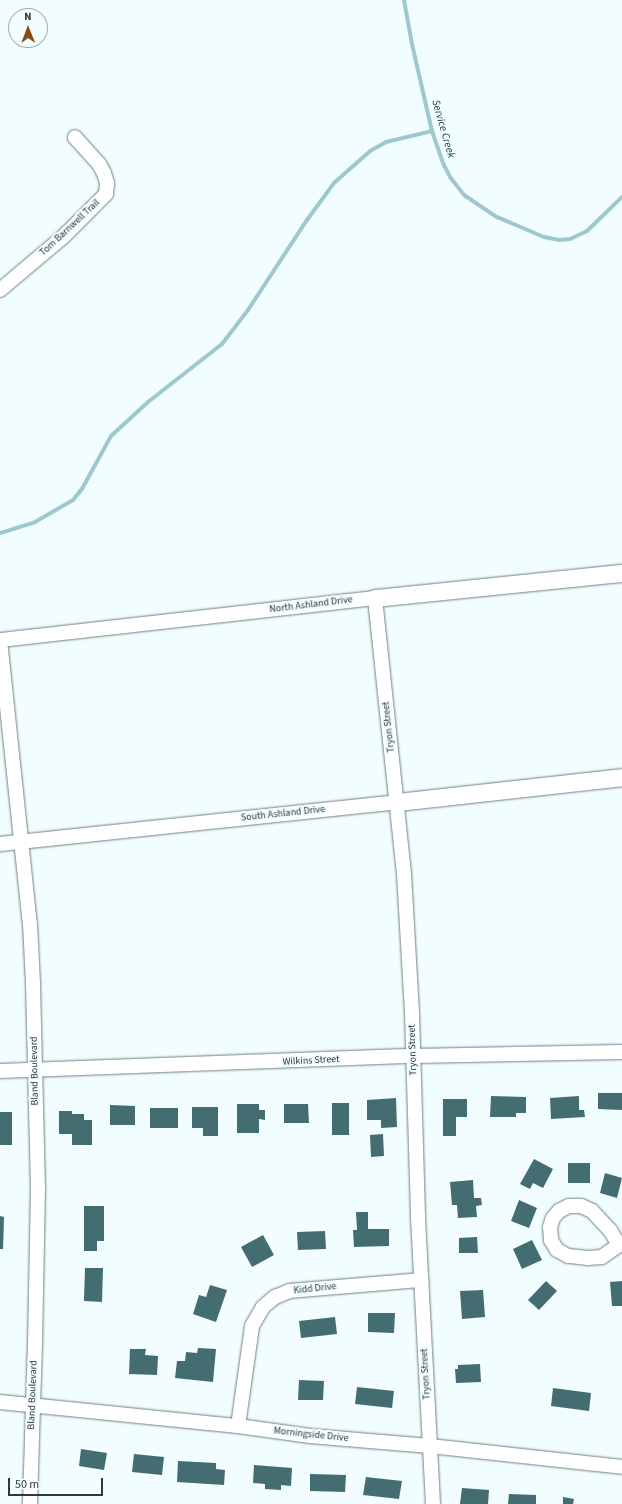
<!DOCTYPE html>
<style>
body{margin:0}
#map{position:relative;width:622px;height:1504px;overflow:hidden;background:#f1fdfe;font-family:"Source Sans 3",sans-serif}
div>[style]{position:absolute}
[style*='--x']{left:calc(var(--x)*1px);top:calc(var(--y)*1px);width:calc(var(--w)*1px);rotate:calc(var(--a)*1deg)}
.stream>*{height:4px;margin:-2px;padding:0 2px;transform-origin:2px;border-radius:2px;background:#9dc9ce}
.building>*{inset:0;background:#446d72}
.roads{filter:drop-shadow(0 0 1px #6e8183) drop-shadow(0 0 1px #6e8183)}
.minor>*{height:14px;margin:-7px;padding:0 7px;transform-origin:7px;border-radius:7px;background:#fff}
.tertiary>*{height:17px;margin:-8.5px;padding:0 8.5px;transform-origin:8.5px;border-radius:8.5px;background:#fff}
span{translate:-50% -50%;white-space:nowrap;text-align:center;line-height:1.15;-webkit-text-stroke:4px #f1fdfe;paint-order:stroke}
.street-label{font-size:10px;color:#303839}
.water-label{font-size:11px;color:#174045;font-style:italic}
.north{position:absolute;left:8px;top:8px;width:40px;height:40px;box-sizing:border-box;background:#f1fdfe;border:1px solid #a4aeaf;border-radius:50%;rotate:359deg;font-size:11px;font-weight:700;line-height:16px;text-align:center;color:#303839}
.north::after{content:'';display:block;margin:auto;width:14px;height:18px;background:#894912;clip-path:polygon(50% 0,100% 100%,50% 72%,0 100%)}
.scale{position:absolute;left:8px;top:1478px;width:95px;height:18px;box-sizing:border-box;border:2px solid #303839;border-top:0;padding-left:5px;font-size:12px;line-height:14px;white-space:nowrap;color:#303839;-webkit-text-stroke:3px #f1fdfe;paint-order:stroke}
</style>
<div id="map">
<div class="stream">
<i style="--x:404;--y:0;--w:45;--a:79.7"></i>
<i style="--x:412;--y:44;--w:89;--a:77.1"></i>
<i style="--x:432;--y:131;--w:36;--a:71"></i>
<i style="--x:444;--y:165;--w:13;--a:63"></i>
<i style="--x:450;--y:177;--w:23;--a:52"></i>
<i style="--x:464;--y:195;--w:40;--a:34"></i>
<i style="--x:497;--y:217;--w:51;--a:23.1"></i>
<i style="--x:544;--y:237;--w:15;--a:11"></i>
<i style="--x:559;--y:240;--w:11;--a:-5"></i>
<i style="--x:570;--y:239;--w:19;--a:-25"></i>
<i style="--x:587;--y:231;--w:49;--a:-44.2"></i>
<i style="--x:0;--y:533;--w:37;--a:-17"></i>
<i style="--x:35;--y:522;--w:44;--a:-30.1"></i>
<i style="--x:73;--y:500;--w:14;--a:-51"></i>
<i style="--x:82;--y:489;--w:60;--a:-61.3"></i>
<i style="--x:111;--y:436;--w:50;--a:-42.6"></i>
<i style="--x:148;--y:402;--w:94;--a:-38.1"></i>
<i style="--x:222;--y:344;--w:43;--a:-52.6"></i>
<i style="--x:248;--y:310;--w:108;--a:-56.8"></i>
<i style="--x:307;--y:220;--w:46;--a:-53.9"></i>
<i style="--x:334;--y:183;--w:48;--a:-41.6"></i>
<i style="--x:370;--y:151;--w:18;--a:-29"></i>
<i style="--x:386;--y:142;--w:47;--a:-13.4"></i>
</div>
<div class="building">
<i style="clip-path:polygon(598px 1093px,622px 1093px,622px 1110px,598px 1109px)"></i>
<i style="clip-path:polygon(491px 1096px,526px 1097px,526px 1113px,516px 1113px,516px 1117px,490px 1117px)"></i>
<i style="clip-path:polygon(579px 1096px,579px 1110px,584px 1110px,585px 1117px,551px 1119px,550px 1098px)"></i>
<i style="clip-path:polygon(396px 1098px,397px 1127px,381px 1128px,381px 1120px,367px 1120px,367px 1100px)"></i>
<i style="clip-path:polygon(443px 1099px,467px 1099px,467px 1117px,456px 1117px,456px 1136px,443px 1136px)"></i>
<i style="clip-path:polygon(332px 1103px,349px 1103px,349px 1135px,332px 1135px)"></i>
<i style="clip-path:polygon(237px 1104px,259px 1104px,259px 1110px,265px 1110px,265px 1120px,259px 1119px,259px 1133px,237px 1133px)"></i>
<i style="clip-path:polygon(284px 1104px,308px 1104px,309px 1123px,284px 1123px)"></i>
<i style="clip-path:polygon(110px 1105px,135px 1106px,135px 1125px,110px 1125px)"></i>
<i style="clip-path:polygon(192px 1107px,218px 1107px,218px 1136px,203px 1136px,203px 1128px,192px 1128px)"></i>
<i style="clip-path:polygon(150px 1108px,178px 1108px,178px 1128px,150px 1128px)"></i>
<i style="clip-path:polygon(59px 1111px,72px 1111px,72px 1114px,84px 1114px,84px 1120px,92px 1120px,92px 1145px,72px 1145px,72px 1134px,59px 1134px)"></i>
<i style="clip-path:polygon(0 1112px,12px 1112px,12px 1145px,0 1145px)"></i>
<i style="clip-path:polygon(383px 1134px,384px 1156px,371px 1157px,370px 1135px)"></i>
<i style="clip-path:polygon(534px 1159px,553px 1169px,543px 1188px,533px 1183px,530px 1189px,520px 1184px)"></i>
<i style="clip-path:polygon(568px 1163px,590px 1163px,590px 1183px,568px 1183px)"></i>
<i style="clip-path:polygon(605px 1173px,622px 1178px,617px 1198px,600px 1193px)"></i>
<i style="clip-path:polygon(473px 1180px,474px 1198px,481px 1198px,482px 1205px,476px 1206px,477px 1217px,458px 1218px,457px 1205px,452px 1205px,450px 1182px)"></i>
<i style="clip-path:polygon(519px 1200px,537px 1208px,529px 1228px,511px 1221px)"></i>
<i style="clip-path:polygon(84px 1206px,104px 1206px,104px 1241px,97px 1241px,97px 1251px,84px 1251px)"></i>
<i style="clip-path:polygon(356px 1212px,368px 1212px,368px 1229px,389px 1229px,389px 1246px,354px 1247px,353px 1230px,357px 1230px)"></i>
<i style="clip-path:polygon(0 1216px,4px 1217px,3px 1249px,0 1249px)"></i>
<i style="clip-path:polygon(325px 1231px,326px 1249px,298px 1250px,297px 1232px)"></i>
<i style="clip-path:polygon(263px 1235px,274px 1255px,252px 1267px,241px 1247px)"></i>
<i style="clip-path:polygon(477px 1237px,478px 1253px,459px 1253px,459px 1238px)"></i>
<i style="clip-path:polygon(532px 1240px,542px 1260px,522px 1269px,513px 1249px)"></i>
<i style="clip-path:polygon(85px 1268px,103px 1268px,102px 1302px,84px 1301px)"></i>
<i style="clip-path:polygon(546px 1281px,557px 1291px,539px 1310px,528px 1300px)"></i>
<i style="clip-path:polygon(622px 1281px,622px 1306px,612px 1306px,610px 1282px)"></i>
<i style="clip-path:polygon(210px 1285px,227px 1290px,216px 1322px,193px 1314px,199px 1295px,206px 1297px)"></i>
<i style="clip-path:polygon(483px 1290px,485px 1317px,462px 1319px,460px 1291px)"></i>
<i style="clip-path:polygon(368px 1313px,395px 1313px,394px 1333px,368px 1332px)"></i>
<i style="clip-path:polygon(335px 1317px,337px 1334px,301px 1338px,299px 1321px)"></i>
<i style="clip-path:polygon(198px 1348px,216px 1349px,213px 1382px,175px 1378px,177px 1361px,185px 1361px,186px 1352px,197px 1353px)"></i>
<i style="clip-path:polygon(130px 1349px,146px 1349px,145px 1355px,158px 1356px,157px 1375px,129px 1374px)"></i>
<i style="clip-path:polygon(480px 1364px,481px 1382px,456px 1383px,455px 1369px,458px 1369px,458px 1365px)"></i>
<i style="clip-path:polygon(299px 1380px,324px 1381px,323px 1400px,298px 1400px)"></i>
<i style="clip-path:polygon(357px 1387px,394px 1391px,392px 1408px,355px 1404px)"></i>
<i style="clip-path:polygon(553px 1388px,591px 1393px,589px 1411px,551px 1406px)"></i>
<i style="clip-path:polygon(81px 1449px,107px 1453px,104px 1470px,79px 1466px)"></i>
<i style="clip-path:polygon(134px 1454px,164px 1457px,162px 1475px,132px 1472px)"></i>
<i style="clip-path:polygon(178px 1461px,216px 1463px,216px 1469px,225px 1470px,224px 1485px,177px 1482px)"></i>
<i style="clip-path:polygon(254px 1465px,292px 1468px,291px 1486px,281px 1485px,281px 1490px,265px 1489px,265px 1484px,253px 1483px)"></i>
<i style="clip-path:polygon(310px 1474px,346px 1475px,345px 1492px,310px 1491px)"></i>
<i style="clip-path:polygon(366px 1477px,402px 1481px,399px 1499px,363px 1495px)"></i>
<i style="clip-path:polygon(462px 1488px,489px 1490px,488px 1504px,460px 1504px)"></i>
<i style="clip-path:polygon(509px 1494px,536px 1495px,536px 1504px,508px 1504px)"></i>
<i style="clip-path:polygon(563px 1497px,574px 1499px,573px 1504px,563px 1504px)"></i>
</div>
<div class="roads">
<div class="minor">
<i style="--x:0;--y:290;--w:82;--a:-40.1"></i>
<i style="--x:63;--y:237;--w:61;--a:-45"></i>
<i style="--x:106;--y:194;--w:11;--a:-85"></i>
<i style="--x:107;--y:183;--w:10;--a:-107"></i>
<i style="--x:104;--y:173;--w:10;--a:-119"></i>
<i style="--x:99;--y:164;--w:36;--a:-132"></i>
<i style="--x:0;--y:640;--w:377;--a:-6.4"></i>
<i style="--x:375;--y:598;--w:278;--a:84"></i>
<i style="--x:404;--y:874;--w:139;--a:86.7"></i>
<i style="--x:412;--y:1013;--w:205;--a:88.3"></i>
<i style="--x:418;--y:1218;--w:286;--a:87"></i>
<i style="--x:0;--y:640;--w:286;--a:84"></i>
<i style="--x:30;--y:924;--w:60;--a:87.1"></i>
<i style="--x:33;--y:984;--w:204;--a:88.6"></i>
<i style="--x:38;--y:1188;--w:155;--a:91.1"></i>
<i style="--x:35;--y:1343;--w:161;--a:91.8"></i>
<i style="--x:0;--y:844;--w:399;--a:-6"></i>
<i style="--x:0;--y:1071;--w:413;--a:-2.1"></i>
<i style="--x:413;--y:1056;--w:209;--a:-1.1"></i>
<i style="--x:569;--y:1206;--w:12;--a:0"></i>
<i style="--x:581;--y:1206;--w:12;--a:24"></i>
<i style="--x:592;--y:1211;--w:26;--a:47"></i>
<i style="--x:610;--y:1230;--w:17;--a:59"></i>
<i style="--x:619;--y:1245;--w:21;--a:145"></i>
<i style="--x:602;--y:1257;--w:14;--a:176"></i>
<i style="--x:588;--y:1258;--w:20;--a:-174"></i>
<i style="--x:568;--y:1256;--w:13;--a:-151"></i>
<i style="--x:557;--y:1250;--w:12;--a:-121"></i>
<i style="--x:551;--y:1240;--w:13;--a:-94"></i>
<i style="--x:550;--y:1227;--w:9;--a:-72"></i>
<i style="--x:553;--y:1218;--w:9;--a:-49"></i>
<i style="--x:559;--y:1211;--w:11;--a:-27"></i>
<i style="--x:0;--y:1402;--w:239;--a:5.8"></i>
<i style="--x:238;--y:1426;--w:73;--a:7.9"></i>
<i style="--x:310;--y:1436;--w:120;--a:4.8"></i>
<i style="--x:430;--y:1446;--w:193;--a:6.2"></i>
<i style="--x:238;--y:1426;--w:101;--a:-82"></i>
<i style="--x:252;--y:1326;--w:22;--a:-60"></i>
<i style="--x:263;--y:1307;--w:16;--a:-40"></i>
<i style="--x:275;--y:1297;--w:16;--a:-22"></i>
<i style="--x:290;--y:1291;--w:132;--a:-4.8"></i>
</div>
<div class="tertiary">
<i style="--x:375;--y:598;--w:248;--a:-5.8"></i>
<i style="--x:397;--y:802;--w:226;--a:-6.3"></i>
</div>
</div>
<div class="street-label">
<span style="left:70px;top:228px;rotate:-43deg">Tom Barnwell Trail</span>
<span style="left:311px;top:605px;rotate:-7deg">North Ashland Drive</span>
<span style="left:389px;top:727px;rotate:-96deg">Tryon Street</span>
<span style="left:283px;top:814px;rotate:-6deg">South Ashland Drive</span>
<span style="left:413px;top:1050px;rotate:-92deg">Tryon Street</span>
<span style="left:311px;top:1061px;rotate:-3deg">Wilkins Street</span>
<span style="left:35px;top:1071px;rotate:-91deg">Bland Boulevard</span>
<span style="left:315px;top:1289px;rotate:-6deg">Kidd Drive</span>
<span style="left:426px;top:1374px;rotate:-93deg">Tryon Street</span>
<span style="left:33px;top:1395px;rotate:-88deg">Bland Boulevard</span>
<span style="left:311px;top:1435px;rotate:6deg">Morningside Drive</span>
</div>
<div class="water-label">
<span style="left:443px;top:129px;rotate:74deg">Service Creek</span>
</div>
<div class="north">N</div>
<div class="scale">50 m</div>
</div>
